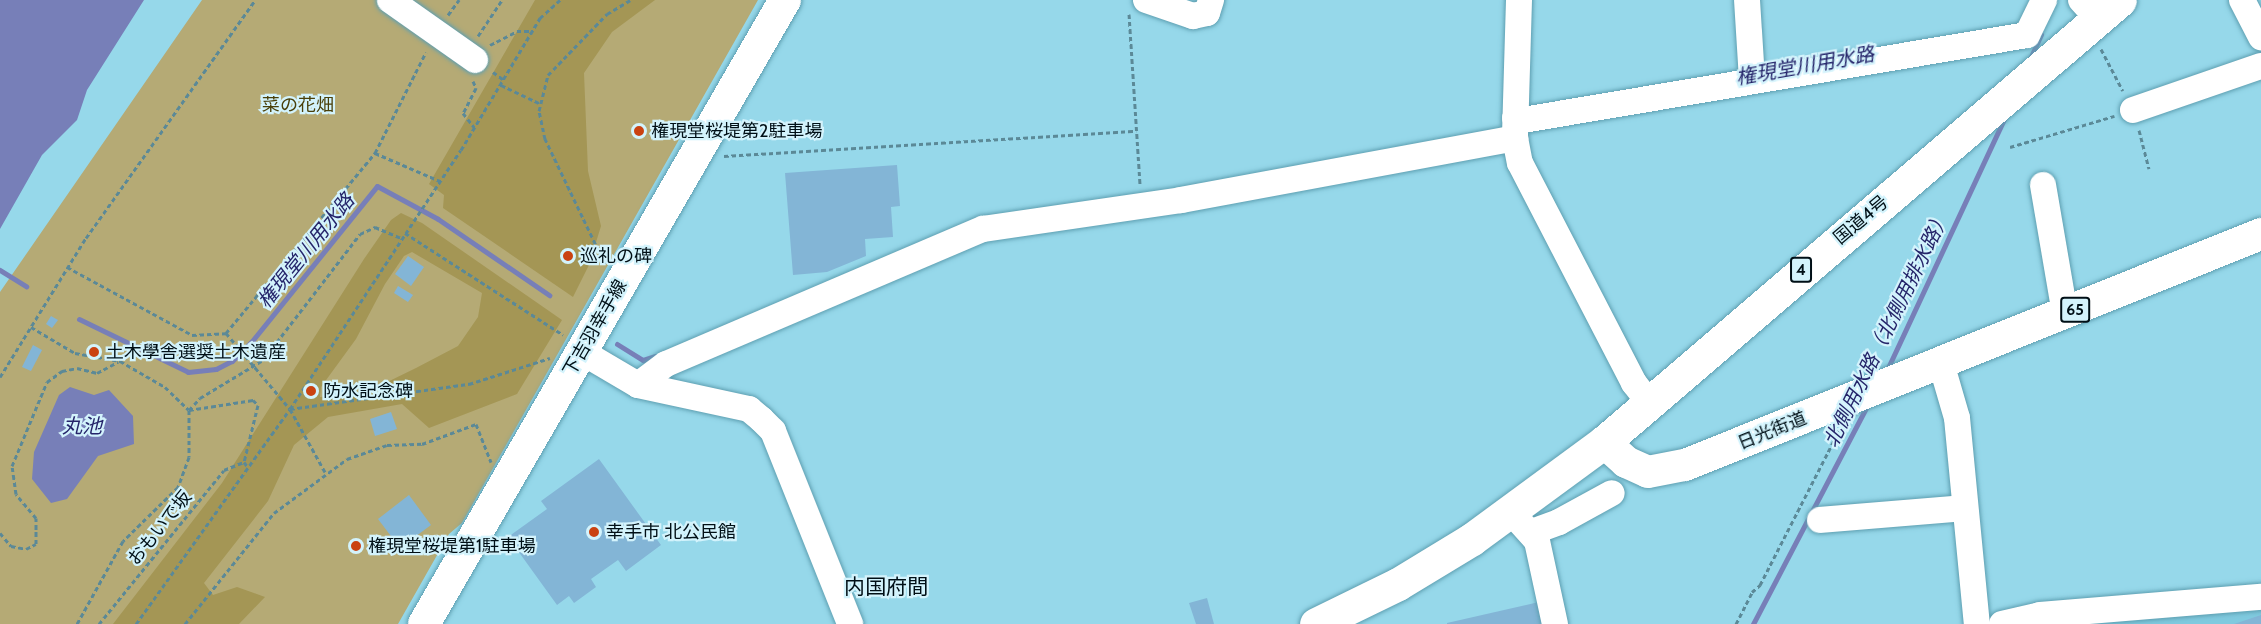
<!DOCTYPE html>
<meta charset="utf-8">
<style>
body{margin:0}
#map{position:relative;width:2261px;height:624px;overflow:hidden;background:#96d8ea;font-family:Cabin,"Noto Sans JP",sans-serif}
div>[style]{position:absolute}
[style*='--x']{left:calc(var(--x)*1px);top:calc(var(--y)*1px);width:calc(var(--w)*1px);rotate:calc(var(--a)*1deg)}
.built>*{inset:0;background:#80cadf}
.green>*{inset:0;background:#b5aa75}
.forest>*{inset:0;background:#a49655}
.water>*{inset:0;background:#777fb8}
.stream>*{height:5px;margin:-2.5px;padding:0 2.5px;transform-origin:2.5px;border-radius:2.5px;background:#777fb8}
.building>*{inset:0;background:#83b5d6}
.path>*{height:3px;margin-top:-1.5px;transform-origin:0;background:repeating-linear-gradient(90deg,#5b8997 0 4.5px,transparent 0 7.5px)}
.roads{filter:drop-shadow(0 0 2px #5e9fb1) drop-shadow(0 0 2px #5e9fb1)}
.minor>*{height:26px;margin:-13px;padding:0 13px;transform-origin:13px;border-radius:13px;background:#fff}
.major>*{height:32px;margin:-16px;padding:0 16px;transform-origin:16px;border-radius:16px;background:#fff}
.highway>*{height:33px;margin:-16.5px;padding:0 16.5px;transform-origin:16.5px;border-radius:16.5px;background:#fff}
.dots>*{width:16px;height:16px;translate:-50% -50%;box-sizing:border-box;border:3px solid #d3f3fc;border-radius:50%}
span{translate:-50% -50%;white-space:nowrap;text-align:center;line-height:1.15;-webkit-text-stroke:4.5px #d3f3fc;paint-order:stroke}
.shield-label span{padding:2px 4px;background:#d3f3fc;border:2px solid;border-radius:4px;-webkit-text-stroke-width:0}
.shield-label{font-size:16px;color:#000f16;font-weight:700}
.park-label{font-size:18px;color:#493f09}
.poi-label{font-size:18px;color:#000f16}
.left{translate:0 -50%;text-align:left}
.street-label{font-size:18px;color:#000f16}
.water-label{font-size:20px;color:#25256a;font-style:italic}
.quarter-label{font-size:21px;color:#000f16}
</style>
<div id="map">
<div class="built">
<i style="clip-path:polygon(2261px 604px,2261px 624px,2042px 624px)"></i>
</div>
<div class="green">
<i style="clip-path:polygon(202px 0,758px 0,462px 523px,449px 534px,398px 624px,0 624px,0 292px)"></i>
</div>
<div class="forest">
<i style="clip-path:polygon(535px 0,655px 0,612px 32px,584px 73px,588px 171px,601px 226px,589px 265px,573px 297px,443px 208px,444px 195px,429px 184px)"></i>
<i style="clip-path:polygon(evenodd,401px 213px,422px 223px,562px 320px,517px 394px,429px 428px,402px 404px,328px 417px,294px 445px,268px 501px,204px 583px,213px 595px,237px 587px,265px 597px,239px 624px,113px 624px,222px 483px,364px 259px,391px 220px,401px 213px,412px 252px,482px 293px,478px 317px,458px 346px,416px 368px,373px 389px,349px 396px,320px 397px,321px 387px,356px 339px,385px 284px,404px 256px,412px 252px)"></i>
</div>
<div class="water">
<i style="clip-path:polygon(0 0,144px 0,87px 90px,77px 120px,42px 155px,0 229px)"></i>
<i style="clip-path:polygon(70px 387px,94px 395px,109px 390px,133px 416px,134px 444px,98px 456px,67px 499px,51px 503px,32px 479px,34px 452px,59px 395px)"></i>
</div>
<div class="stream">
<i style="--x:2030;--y:59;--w:27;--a:-66"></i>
<i style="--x:0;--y:270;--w:31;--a:32"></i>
<i style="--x:79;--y:319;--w:121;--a:25.9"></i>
<i style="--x:188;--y:372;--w:28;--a:-6"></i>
<i style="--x:216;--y:369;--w:18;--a:-27"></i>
<i style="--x:232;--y:361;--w:28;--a:-45"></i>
<i style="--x:252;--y:341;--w:199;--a:-51.1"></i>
<i style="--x:377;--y:186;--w:69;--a:28.4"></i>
<i style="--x:438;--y:219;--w:135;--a:34.4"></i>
<i style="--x:617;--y:344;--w:31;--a:32"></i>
<i style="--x:643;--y:360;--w:13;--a:-18"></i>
<i style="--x:1886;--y:372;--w:281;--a:-65"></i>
<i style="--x:1753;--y:624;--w:246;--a:-62.4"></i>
</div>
<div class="building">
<i style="clip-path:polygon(897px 165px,900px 206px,891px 207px,893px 237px,865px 239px,866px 256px,827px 272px,793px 275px,785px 173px)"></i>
<i style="clip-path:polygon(408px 256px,424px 267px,411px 286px,395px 274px)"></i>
<i style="clip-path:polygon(398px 286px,413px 295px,408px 302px,394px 293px)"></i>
<i style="clip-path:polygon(51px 316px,58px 320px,52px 328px,46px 324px)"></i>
<i style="clip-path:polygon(33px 345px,42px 350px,31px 371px,22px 367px)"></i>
<i style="clip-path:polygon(347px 386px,348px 393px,325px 396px,325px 389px)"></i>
<i style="clip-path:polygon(391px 412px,397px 429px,375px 436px,370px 419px)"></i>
<i style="clip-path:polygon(599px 459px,661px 545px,626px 571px,618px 560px,591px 579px,596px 587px,574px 603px,569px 596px,557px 605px,508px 537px,547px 509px,541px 501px)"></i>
<i style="clip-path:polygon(409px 495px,431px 525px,400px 548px,378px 519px)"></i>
<i style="clip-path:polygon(1207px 598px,1214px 624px,1196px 624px,1189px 603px)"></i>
<i style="clip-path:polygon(1539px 602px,1544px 624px,1447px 624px,1447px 623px)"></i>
<i style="clip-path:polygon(2261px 615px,2261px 624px,2234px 624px)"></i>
</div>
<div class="path">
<i style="--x:1129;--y:14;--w:170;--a:86.3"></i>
<i style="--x:448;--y:15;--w:19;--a:-54"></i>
<i style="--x:478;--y:36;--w:43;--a:-56.3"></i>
<i style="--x:490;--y:45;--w:30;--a:-27"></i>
<i style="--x:517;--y:31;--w:16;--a:0"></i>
<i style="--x:2101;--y:49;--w:47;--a:62.4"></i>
<i style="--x:493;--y:72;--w:14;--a:36"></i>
<i style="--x:473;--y:81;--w:8;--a:67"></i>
<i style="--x:476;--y:88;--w:28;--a:117"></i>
<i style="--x:463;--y:113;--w:18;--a:52"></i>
<i style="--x:501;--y:85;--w:44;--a:25.4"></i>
<i style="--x:2139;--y:130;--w:40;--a:75.6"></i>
<i style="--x:2010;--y:147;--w:109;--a:-16.6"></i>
<i style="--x:375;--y:153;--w:71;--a:23.3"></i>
<i style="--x:724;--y:156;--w:413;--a:-3.5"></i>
<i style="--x:405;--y:233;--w:188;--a:32.8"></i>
<i style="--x:605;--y:264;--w:139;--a:-115.6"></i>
<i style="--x:545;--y:139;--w:29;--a:-102"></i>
<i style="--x:539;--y:111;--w:37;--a:-76"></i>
<i style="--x:548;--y:75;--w:85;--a:-46"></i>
<i style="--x:607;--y:14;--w:27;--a:-31"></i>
<i style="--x:67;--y:267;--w:142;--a:28.5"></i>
<i style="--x:192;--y:335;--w:34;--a:-3"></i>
<i style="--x:226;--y:333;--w:234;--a:-50.4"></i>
<i style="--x:375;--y:153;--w:113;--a:-63.2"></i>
<i style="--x:31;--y:327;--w:51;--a:30.6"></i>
<i style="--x:75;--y:353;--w:46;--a:10.1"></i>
<i style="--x:120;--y:361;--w:52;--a:30"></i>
<i style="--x:165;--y:387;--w:33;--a:44"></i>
<i style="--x:189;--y:410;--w:47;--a:90"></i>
<i style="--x:189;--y:457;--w:32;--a:110"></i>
<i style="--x:178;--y:487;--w:77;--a:135.5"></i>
<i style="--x:123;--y:541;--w:95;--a:119"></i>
<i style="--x:226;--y:333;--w:99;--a:49.9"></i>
<i style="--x:290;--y:409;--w:72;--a:60.9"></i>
<i style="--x:0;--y:377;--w:163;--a:-58.3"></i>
<i style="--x:86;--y:238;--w:292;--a:-54.6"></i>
<i style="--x:290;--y:409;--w:181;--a:-8"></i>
<i style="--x:469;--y:384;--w:85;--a:-17.8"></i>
<i style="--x:189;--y:410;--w:16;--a:-47"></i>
<i style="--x:200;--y:398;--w:74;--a:-31.1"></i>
<i style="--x:263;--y:360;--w:159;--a:-52.4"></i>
<i style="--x:360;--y:234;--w:17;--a:-25"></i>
<i style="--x:375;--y:227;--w:28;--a:23"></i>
<i style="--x:189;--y:410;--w:65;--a:-8.9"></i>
<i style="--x:253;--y:400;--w:7;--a:45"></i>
<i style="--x:258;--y:405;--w:59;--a:103.8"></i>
<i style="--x:0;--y:533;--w:17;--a:50"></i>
<i style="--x:11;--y:546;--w:15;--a:11"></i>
<i style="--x:26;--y:549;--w:11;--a:-27"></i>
<i style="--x:36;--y:544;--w:26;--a:-90"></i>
<i style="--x:36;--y:518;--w:31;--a:-130"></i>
<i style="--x:16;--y:494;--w:28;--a:-98"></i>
<i style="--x:12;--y:466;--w:91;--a:-67.4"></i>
<i style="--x:47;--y:382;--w:19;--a:-36"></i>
<i style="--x:62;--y:371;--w:15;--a:-11"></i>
<i style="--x:77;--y:368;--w:21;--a:14"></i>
<i style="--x:97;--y:373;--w:24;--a:-28"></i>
<i style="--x:99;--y:624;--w:198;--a:-50.9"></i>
<i style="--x:224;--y:470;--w:22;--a:-22"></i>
<i style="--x:244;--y:462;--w:5;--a:53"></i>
<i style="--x:136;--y:624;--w:264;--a:-54.4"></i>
<i style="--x:290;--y:409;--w:310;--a:-56.6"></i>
<i style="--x:461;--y:150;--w:154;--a:-59.1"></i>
<i style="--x:540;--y:18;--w:27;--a:-42"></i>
<i style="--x:185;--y:624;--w:142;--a:-51.3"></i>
<i style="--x:274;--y:513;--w:91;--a:-36.5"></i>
<i style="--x:347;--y:459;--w:42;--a:-19.3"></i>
<i style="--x:387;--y:445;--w:35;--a:-2"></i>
<i style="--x:422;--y:444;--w:58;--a:-20.3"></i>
<i style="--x:476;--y:424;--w:41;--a:68.5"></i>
<i style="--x:1736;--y:624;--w:36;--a:-63"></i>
<i style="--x:1752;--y:592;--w:11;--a:-41"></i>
<i style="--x:1760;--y:585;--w:175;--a:-62.9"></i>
</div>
<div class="roads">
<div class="minor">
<i style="--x:390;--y:0;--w:104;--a:35.2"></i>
<i style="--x:1146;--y:0;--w:50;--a:18.8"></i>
<i style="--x:1193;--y:16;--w:14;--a:-12"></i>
<i style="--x:1207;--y:13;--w:14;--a:-73"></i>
<i style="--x:1519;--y:0;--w:138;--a:91.7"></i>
<i style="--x:1515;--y:138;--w:25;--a:79"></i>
<i style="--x:1520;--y:163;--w:248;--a:62.6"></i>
<i style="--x:1634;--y:383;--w:24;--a:52"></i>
<i style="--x:1747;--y:0;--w:79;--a:86.4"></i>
<i style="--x:2081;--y:0;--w:25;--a:48"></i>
<i style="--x:2242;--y:0;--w:42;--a:62.8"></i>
<i style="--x:2133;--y:110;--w:135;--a:-19"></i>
<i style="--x:1515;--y:118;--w:14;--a:4"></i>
<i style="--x:1529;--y:119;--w:505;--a:-9.57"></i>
<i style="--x:2027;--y:35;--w:39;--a:-64"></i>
<i style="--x:2043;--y:185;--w:131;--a:80.3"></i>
<i style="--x:582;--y:352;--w:65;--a:30.5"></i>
<i style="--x:638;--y:385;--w:114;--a:12.2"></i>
<i style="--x:749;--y:409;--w:16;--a:40"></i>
<i style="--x:761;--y:419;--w:17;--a:45"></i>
<i style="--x:773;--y:431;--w:208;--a:68.2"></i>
<i style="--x:1941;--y:363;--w:57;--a:73.8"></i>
<i style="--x:1957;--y:418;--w:207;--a:84.5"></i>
<i style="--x:638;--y:385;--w:35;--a:-37"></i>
<i style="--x:666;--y:364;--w:345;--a:-23.1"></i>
<i style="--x:983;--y:229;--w:200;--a:-8.3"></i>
<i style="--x:1181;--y:200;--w:340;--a:-10.5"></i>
<i style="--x:1511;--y:512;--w:39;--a:48"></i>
<i style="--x:1537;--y:541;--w:85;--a:77.8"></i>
<i style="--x:1820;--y:520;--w:145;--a:-4.7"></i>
<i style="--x:1532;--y:532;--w:29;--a:-20"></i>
<i style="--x:1559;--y:522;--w:60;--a:-28.7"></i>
<i style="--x:2002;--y:624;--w:39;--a:-13"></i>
<i style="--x:2040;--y:615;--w:222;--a:-4.7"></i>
</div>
<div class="major">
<i style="--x:1604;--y:442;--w:30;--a:42"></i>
<i style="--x:1626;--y:462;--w:24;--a:24"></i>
<i style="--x:1648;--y:472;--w:38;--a:-11"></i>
<i style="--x:1685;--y:465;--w:621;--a:-21.85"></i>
<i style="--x:424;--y:624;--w:721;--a:-59.95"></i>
</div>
<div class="highway">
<i style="--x:1316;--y:624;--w:91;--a:-26"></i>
<i style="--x:1398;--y:584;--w:87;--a:-31.3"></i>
<i style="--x:1472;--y:539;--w:164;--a:-36.3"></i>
<i style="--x:1604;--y:442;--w:679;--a:-40.58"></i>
</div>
</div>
<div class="dots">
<i style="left:639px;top:131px;background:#ca4211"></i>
<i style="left:568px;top:256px;background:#ca4211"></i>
<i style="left:94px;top:352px;background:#ca4211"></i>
<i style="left:311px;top:391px;background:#ca4211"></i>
<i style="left:594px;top:532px;background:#ca4211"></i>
<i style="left:356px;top:546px;background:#ca4211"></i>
</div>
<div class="shield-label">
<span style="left:1801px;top:270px">4</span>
<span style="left:2075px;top:310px">65</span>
</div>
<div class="park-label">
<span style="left:298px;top:105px">菜の花畑</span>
</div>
<div class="poi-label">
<span class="left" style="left:651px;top:131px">権現堂桜堤第2駐車場</span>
<span class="left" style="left:580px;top:256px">巡礼の碑</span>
<span class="left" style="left:106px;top:352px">土木學舎選奨土木遺産</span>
<span class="left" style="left:323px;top:391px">防水記念碑</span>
<span class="left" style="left:606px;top:532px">幸手市 北公民館</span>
<span class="left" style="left:368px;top:546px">権現堂桜堤第1駐車場</span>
</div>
<div class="street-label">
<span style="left:1861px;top:220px;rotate:-40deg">国道4号</span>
<span style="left:595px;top:328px;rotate:-60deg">下吉羽幸手線</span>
<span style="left:1772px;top:431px;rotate:-22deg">日光街道</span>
<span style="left:160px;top:528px;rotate:-51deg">おもいで坂</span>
</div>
<div class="water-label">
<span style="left:1805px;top:66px;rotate:-10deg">権現堂川用水路</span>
<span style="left:306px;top:251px;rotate:-51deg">権現堂川用水路</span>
<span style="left:1887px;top:329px;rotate:-64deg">北側用水路（北側用排水路）</span>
<span style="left:82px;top:426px">丸池</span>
</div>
<div class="quarter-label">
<span style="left:886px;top:587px">内国府間</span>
</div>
</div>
